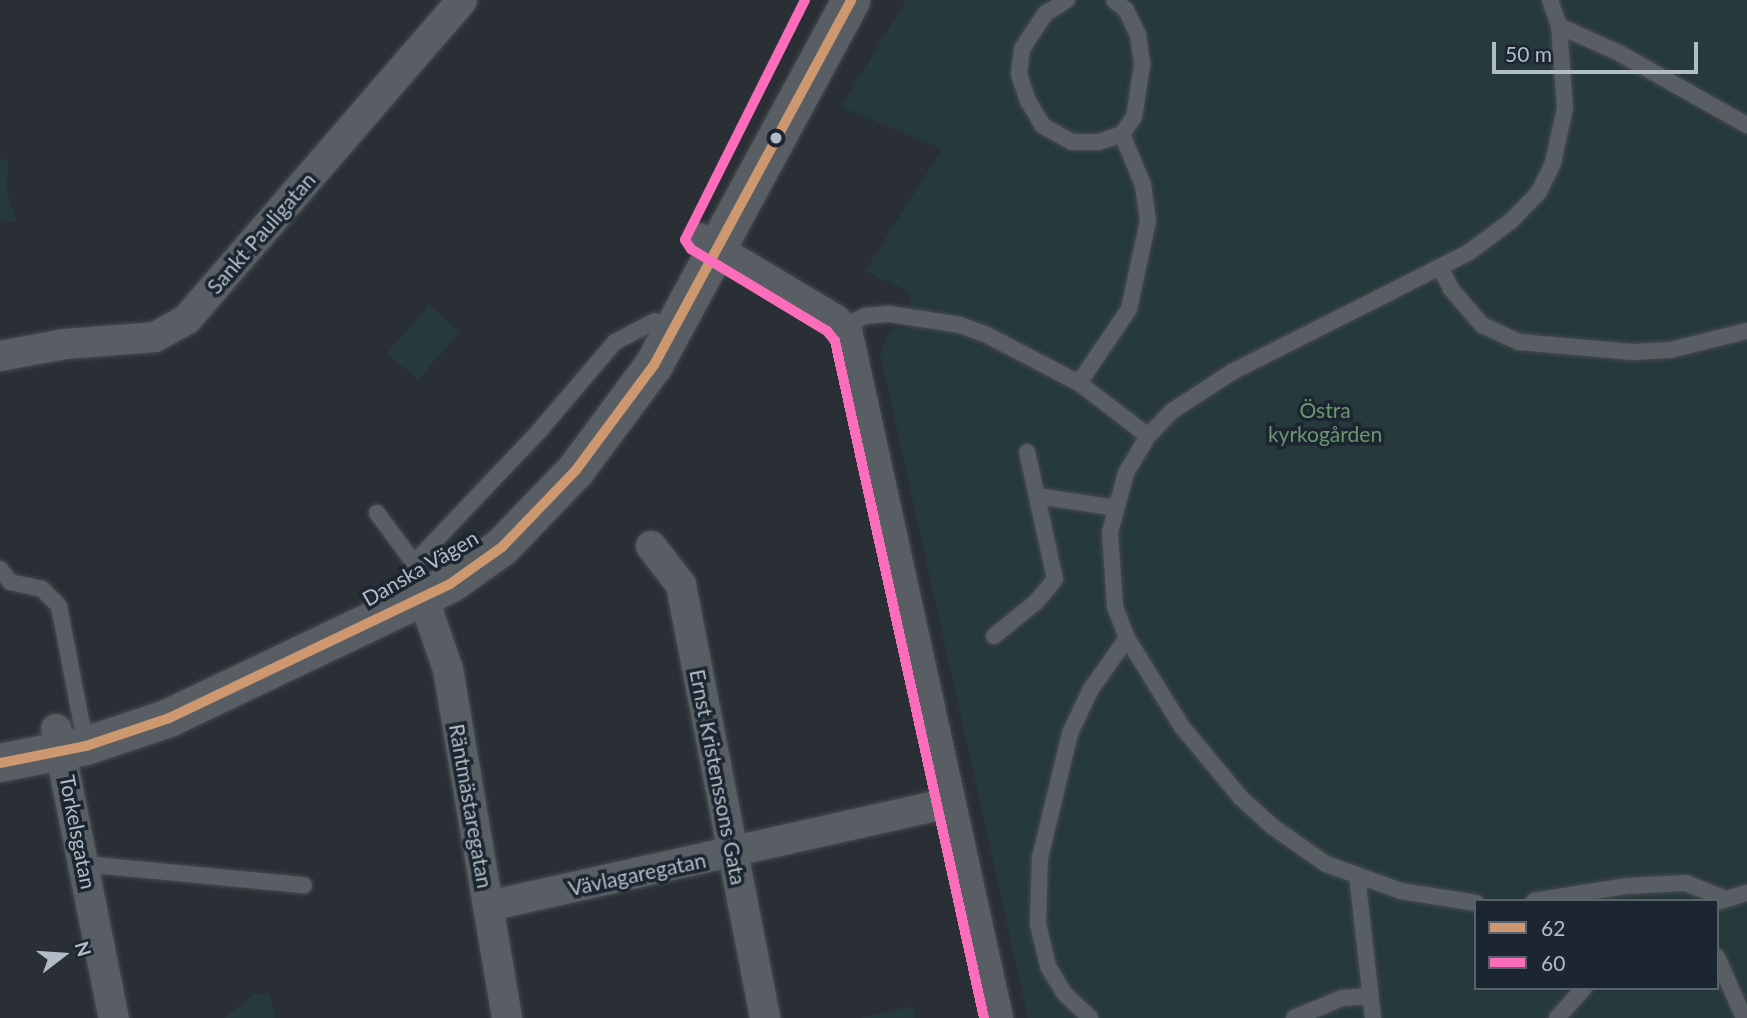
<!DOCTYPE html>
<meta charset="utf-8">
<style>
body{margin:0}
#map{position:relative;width:1747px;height:1018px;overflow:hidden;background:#292f35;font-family:Lato,sans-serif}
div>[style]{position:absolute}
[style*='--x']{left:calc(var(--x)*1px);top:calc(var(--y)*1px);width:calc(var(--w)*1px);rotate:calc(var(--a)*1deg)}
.green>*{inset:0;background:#26393b}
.roads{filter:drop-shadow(0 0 2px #474b50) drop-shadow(0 0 2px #474b50)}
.service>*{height:16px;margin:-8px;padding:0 8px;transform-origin:8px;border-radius:8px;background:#585e63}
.minor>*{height:30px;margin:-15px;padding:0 15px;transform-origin:15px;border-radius:15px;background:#585e63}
.tertiary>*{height:38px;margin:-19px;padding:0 19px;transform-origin:19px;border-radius:19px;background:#585e63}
.bus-1>*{height:10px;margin:-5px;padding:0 5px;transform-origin:5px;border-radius:5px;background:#cd976f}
.bus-2>*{height:10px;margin:-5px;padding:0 5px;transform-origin:5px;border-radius:5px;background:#fb6dba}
.dots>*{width:19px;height:19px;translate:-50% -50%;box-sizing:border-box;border:4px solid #1c2630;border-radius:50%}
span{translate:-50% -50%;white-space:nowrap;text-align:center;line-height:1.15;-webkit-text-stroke:7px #1c2630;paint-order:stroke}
.street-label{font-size:21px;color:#b2bcc7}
.park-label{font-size:21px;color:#6a9770}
.legend{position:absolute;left:1474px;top:899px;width:245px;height:91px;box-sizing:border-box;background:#1c2630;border:2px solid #58626c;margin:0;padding:9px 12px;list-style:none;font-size:21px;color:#b2bcc7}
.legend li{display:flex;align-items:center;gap:14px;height:35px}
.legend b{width:35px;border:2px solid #58626c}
.north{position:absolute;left:28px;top:920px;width:70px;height:70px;-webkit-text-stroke:5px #1c2630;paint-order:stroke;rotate:73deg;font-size:19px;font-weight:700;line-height:28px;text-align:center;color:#b2bcc7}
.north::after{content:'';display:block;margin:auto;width:24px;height:32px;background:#b2bcc7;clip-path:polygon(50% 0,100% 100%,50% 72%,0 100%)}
.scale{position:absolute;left:1492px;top:42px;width:206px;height:32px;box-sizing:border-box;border:4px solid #b2bcc7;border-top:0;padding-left:9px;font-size:21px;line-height:24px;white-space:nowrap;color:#b2bcc7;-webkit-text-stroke:5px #1c2630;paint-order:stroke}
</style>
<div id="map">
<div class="green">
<i style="clip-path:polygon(evenodd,906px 0,1747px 0,1747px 1018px,1028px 1018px,880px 353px,891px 329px,906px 328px,910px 292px,865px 271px,942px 149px,841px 107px,906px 0,1476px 901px,1717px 901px,1717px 988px,1476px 988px,1476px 901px)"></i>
<i style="clip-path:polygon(0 157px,8px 162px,7px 189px,16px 222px,0 221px)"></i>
<i style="clip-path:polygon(429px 305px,460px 332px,418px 380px,387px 353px)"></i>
<i style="clip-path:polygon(270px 993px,275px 1018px,224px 1018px,254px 994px)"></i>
<i style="clip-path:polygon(914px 1006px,915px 1018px,863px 1018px,863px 1017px)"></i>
</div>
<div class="roads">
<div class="service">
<i style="--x:1067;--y:0;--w:26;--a:148"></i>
<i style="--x:1045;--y:14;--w:42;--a:123.3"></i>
<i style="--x:1022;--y:49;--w:25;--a:97"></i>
<i style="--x:1019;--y:74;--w:28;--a:72"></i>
<i style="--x:1028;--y:101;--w:29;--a:59"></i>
<i style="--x:1043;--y:126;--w:33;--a:29"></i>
<i style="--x:1072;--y:142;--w:27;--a:0"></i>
<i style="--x:1099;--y:142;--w:24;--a:-19"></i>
<i style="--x:1122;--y:134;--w:55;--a:67.6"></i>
<i style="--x:1143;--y:185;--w:36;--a:82"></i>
<i style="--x:1148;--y:221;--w:90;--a:102.2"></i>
<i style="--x:1129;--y:309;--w:89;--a:124"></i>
<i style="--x:1114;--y:0;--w:16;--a:40"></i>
<i style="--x:1126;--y:10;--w:28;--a:64"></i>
<i style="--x:1138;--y:35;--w:30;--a:82"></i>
<i style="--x:1142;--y:65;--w:53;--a:98.7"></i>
<i style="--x:1134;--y:117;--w:21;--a:125"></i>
<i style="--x:1559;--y:26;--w:66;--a:24.2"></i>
<i style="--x:1619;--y:53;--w:147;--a:29.4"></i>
<i style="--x:1440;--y:267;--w:25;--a:63"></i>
<i style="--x:1451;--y:289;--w:48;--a:49.3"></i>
<i style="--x:1482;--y:325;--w:41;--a:24.7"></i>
<i style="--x:1519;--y:342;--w:114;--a:5"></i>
<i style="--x:1633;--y:352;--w:37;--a:-3"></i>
<i style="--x:1670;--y:350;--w:79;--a:-13.9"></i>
<i style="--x:844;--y:326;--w:23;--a:-25"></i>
<i style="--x:865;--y:316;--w:25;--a:-5"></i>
<i style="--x:890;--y:314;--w:71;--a:8.9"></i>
<i style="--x:960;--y:325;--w:29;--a:20"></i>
<i style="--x:987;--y:335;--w:104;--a:27.6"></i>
<i style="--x:1079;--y:383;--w:87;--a:37.5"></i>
<i style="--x:1037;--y:496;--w:80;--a:8.6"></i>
<i style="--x:377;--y:513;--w:62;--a:53.5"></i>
<i style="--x:414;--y:563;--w:35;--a:75"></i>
<i style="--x:414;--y:563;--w:183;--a:-46.5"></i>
<i style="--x:540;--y:430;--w:116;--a:-49.6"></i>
<i style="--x:615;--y:342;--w:45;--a:-27.7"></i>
<i style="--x:0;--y:569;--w:16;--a:52"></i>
<i style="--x:10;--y:582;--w:33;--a:12"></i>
<i style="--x:42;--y:589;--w:24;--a:45"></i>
<i style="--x:59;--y:606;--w:143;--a:79.1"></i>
<i style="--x:994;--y:636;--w:54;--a:-39"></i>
<i style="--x:1036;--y:602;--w:30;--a:-50"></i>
<i style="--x:1055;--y:579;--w:130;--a:-102.4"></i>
<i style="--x:84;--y:864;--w:221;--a:5.5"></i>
<i style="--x:1357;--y:875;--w:144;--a:83.6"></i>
<i style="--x:1534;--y:901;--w:94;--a:-9.2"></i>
<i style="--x:1627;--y:886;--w:59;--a:-2.9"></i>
<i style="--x:1686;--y:883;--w:42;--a:22.3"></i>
<i style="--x:1717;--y:902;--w:31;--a:-17"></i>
<i style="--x:1476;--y:903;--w:76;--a:-170.9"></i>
<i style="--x:1401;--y:891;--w:80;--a:-160.2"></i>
<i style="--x:1326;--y:864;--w:65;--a:-145.1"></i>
<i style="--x:1273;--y:827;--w:43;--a:-137.8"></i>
<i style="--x:1241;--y:798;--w:92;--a:-129.7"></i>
<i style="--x:1182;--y:727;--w:105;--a:-121.7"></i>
<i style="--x:1127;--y:638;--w:34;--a:-111"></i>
<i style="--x:1115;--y:606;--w:74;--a:-93.9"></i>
<i style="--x:1110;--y:532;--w:61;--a:-74.8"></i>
<i style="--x:1126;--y:473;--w:43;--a:-59.3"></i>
<i style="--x:1148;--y:436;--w:35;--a:-46"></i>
<i style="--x:1172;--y:411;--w:72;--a:-33"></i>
<i style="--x:1232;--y:372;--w:264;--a:-26.8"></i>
<i style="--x:1468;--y:253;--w:54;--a:-36.7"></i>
<i style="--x:1511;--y:221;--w:40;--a:-46"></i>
<i style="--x:1539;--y:192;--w:32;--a:-64"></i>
<i style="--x:1553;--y:163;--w:56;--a:-77.7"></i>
<i style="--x:1565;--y:108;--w:82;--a:-94.2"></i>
<i style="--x:1559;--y:26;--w:28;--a:-109"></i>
<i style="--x:1717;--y:957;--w:67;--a:66.1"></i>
<i style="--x:1090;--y:1018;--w:36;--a:-136"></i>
<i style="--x:1064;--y:993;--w:31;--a:-121"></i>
<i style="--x:1048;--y:966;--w:43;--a:-103.4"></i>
<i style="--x:1038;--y:924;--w:66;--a:-88.3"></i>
<i style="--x:1040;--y:858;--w:129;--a:-76.5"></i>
<i style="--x:1070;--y:733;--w:49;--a:-64.5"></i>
<i style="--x:1091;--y:689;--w:62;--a:-54.8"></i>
<i style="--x:1294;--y:1018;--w:52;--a:-22.6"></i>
<i style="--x:1342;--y:998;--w:27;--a:-4"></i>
<i style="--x:1557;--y:1018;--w:40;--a:-48"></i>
</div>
<div class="minor">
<i style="--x:699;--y:238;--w:160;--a:30.9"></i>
<i style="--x:836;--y:320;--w:19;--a:51"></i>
<i style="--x:848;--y:335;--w:699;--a:77.61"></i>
<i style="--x:0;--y:356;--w:66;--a:-10.5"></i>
<i style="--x:65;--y:344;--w:90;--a:-4.4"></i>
<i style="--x:155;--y:337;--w:37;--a:-29"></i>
<i style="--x:187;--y:319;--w:421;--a:-49.2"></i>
<i style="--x:651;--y:546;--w:49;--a:52.4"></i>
<i style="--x:681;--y:585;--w:441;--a:79"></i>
<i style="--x:423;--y:597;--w:76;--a:70.9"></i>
<i style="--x:448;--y:669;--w:354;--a:80.4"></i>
<i style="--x:56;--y:729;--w:295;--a:78.7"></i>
<i style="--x:488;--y:906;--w:473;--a:-12.6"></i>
</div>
<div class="tertiary">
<i style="--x:0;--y:763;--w:88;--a:-11.2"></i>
<i style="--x:86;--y:746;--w:88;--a:-18.6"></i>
<i style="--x:169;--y:718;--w:311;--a:-25.5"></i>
<i style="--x:450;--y:584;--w:64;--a:-35.4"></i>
<i style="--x:502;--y:547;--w:107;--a:-46.1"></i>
<i style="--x:576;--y:470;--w:131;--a:-53.4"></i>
<i style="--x:654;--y:365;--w:415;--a:-61.6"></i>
</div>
</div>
<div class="bus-1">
<i style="--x:0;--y:763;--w:88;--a:-11.2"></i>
<i style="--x:86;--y:746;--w:88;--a:-18.6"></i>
<i style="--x:169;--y:718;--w:311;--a:-25.5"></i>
<i style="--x:450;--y:584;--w:64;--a:-35.4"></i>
<i style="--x:502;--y:547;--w:107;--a:-46.1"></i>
<i style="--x:576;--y:470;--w:131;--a:-53.4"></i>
<i style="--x:654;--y:365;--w:415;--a:-61.6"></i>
</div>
<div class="bus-2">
<i style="--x:805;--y:0;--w:268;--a:116.6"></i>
<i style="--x:685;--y:240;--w:11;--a:56"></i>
<i style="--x:691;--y:249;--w:159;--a:31.1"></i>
<i style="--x:827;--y:331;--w:13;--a:51"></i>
<i style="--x:835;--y:341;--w:693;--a:77.59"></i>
</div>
<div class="dots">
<i style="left:776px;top:138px;background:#b2bcc7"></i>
</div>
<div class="street-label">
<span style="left:261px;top:233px;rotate:-49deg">Sankt Pauligatan</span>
<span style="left:420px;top:568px;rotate:-30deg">Danska Vägen</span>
<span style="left:718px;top:777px;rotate:79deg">Ernst Kristenssons Gata</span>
<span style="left:471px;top:806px;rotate:80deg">Räntmästaregatan</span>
<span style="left:78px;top:832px;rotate:79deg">Torkelsgatan</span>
<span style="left:637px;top:874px;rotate:-12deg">Vävlagaregatan</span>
</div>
<div class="park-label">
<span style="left:1325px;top:422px">Östra<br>kyrkogården</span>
</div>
<ul class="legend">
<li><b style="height:9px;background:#cd976f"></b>62</li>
<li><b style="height:9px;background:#fb6dba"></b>60</li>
</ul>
<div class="north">N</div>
<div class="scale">50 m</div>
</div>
